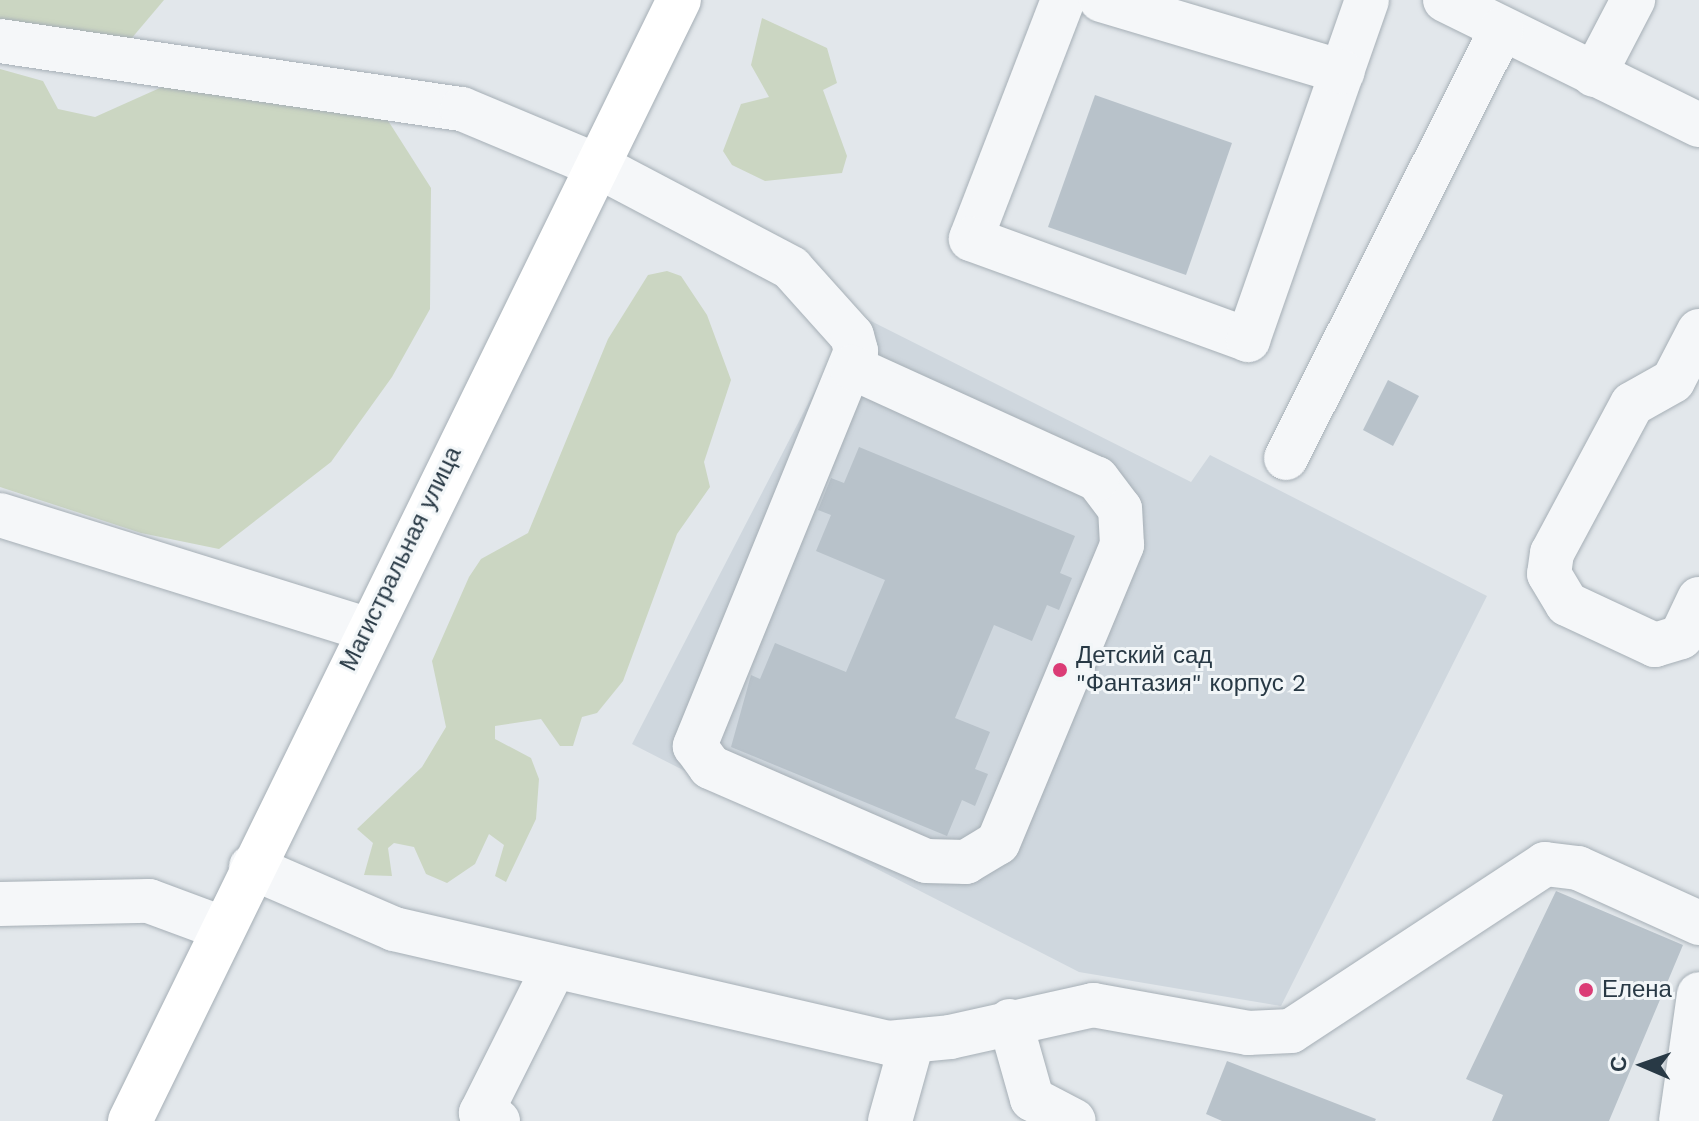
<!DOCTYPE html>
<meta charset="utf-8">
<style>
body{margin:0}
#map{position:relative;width:1699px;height:1121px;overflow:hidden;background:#e2e7eb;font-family:"Work Sans",sans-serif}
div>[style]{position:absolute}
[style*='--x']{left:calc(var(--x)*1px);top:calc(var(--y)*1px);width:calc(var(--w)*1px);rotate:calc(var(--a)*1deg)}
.built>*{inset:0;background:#cfd7de}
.green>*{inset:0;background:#cbd6c2}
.building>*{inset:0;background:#b8c2ca}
.roads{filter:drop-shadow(0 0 2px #a6afb6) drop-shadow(0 0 2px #a6afb6)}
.minor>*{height:44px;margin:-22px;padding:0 22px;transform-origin:22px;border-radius:22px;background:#f5f7f9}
.major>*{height:44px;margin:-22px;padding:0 22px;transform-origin:22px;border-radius:22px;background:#fff}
.dots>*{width:22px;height:22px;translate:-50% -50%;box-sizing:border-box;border:4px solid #f2f6f8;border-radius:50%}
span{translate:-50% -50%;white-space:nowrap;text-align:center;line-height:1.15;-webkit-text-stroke:6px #f2f6f8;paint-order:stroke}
.street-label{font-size:24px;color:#283945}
.poi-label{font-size:24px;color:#283945}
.left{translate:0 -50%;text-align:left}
.north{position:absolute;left:1603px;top:1025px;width:80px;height:80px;-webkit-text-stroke:6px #f2f6f8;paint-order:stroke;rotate:272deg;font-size:22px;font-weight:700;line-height:32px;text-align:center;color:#283945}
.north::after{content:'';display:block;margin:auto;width:28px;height:36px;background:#283945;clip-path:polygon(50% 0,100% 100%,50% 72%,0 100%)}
</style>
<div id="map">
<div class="built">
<i style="clip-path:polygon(855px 313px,1191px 482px,1210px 455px,1487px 596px,1281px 1006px,1079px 972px,632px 744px)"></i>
</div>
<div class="green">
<i style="clip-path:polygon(0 0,164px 0,131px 39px,0 19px)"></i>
<i style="clip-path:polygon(762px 18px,827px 48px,837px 83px,823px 90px,847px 156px,842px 173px,765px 181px,732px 165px,723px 151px,741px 104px,769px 97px,751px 65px)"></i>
<i style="clip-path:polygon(0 69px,43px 81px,58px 109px,95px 117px,162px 87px,387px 119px,431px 188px,430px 309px,392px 377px,331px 462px,219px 549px,141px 533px,0 487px)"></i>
<i style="clip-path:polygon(667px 271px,681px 276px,707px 315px,731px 380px,704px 462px,710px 487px,677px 534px,623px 681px,597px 713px,582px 717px,573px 746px,560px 746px,541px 719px,495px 726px,495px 739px,531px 758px,539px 779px,536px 819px,506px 882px,495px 876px,504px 845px,489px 834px,475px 864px,447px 883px,426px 874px,414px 847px,394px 843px,388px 848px,392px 876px,364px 875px,373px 843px,357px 829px,422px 767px,446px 727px,432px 661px,469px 577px,481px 559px,528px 533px,608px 339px,648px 275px)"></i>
</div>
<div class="building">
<i style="clip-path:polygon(1095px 95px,1232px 143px,1186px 275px,1048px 227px)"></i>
<i style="clip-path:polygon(1388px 380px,1419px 396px,1393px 446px,1363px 430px)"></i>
<i style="clip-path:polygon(859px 447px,1075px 536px,1060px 573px,1072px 578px,1059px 610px,1047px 605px,1032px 641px,994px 625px,955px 718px,990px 732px,975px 769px,988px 774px,975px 806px,962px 800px,947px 836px,731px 747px,751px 675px,760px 679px,775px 643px,846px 672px,885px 580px,816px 551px,831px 515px,818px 510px,831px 478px,844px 483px)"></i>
<i style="clip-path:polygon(1556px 891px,1683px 945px,1609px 1121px,1492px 1121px,1503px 1095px,1466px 1079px)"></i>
<i style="clip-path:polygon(1227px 1061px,1376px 1119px,1375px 1121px,1222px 1121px,1206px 1114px)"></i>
</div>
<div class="roads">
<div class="minor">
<i style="--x:1063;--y:0;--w:256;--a:111.1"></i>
<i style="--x:971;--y:239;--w:295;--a:20"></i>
<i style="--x:1248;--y:340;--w:360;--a:-70.7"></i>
<i style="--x:1101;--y:0;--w:252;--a:16.6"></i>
<i style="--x:1445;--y:0;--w:283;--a:26.2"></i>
<i style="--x:0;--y:41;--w:467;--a:8.4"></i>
<i style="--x:462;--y:109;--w:145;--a:22.7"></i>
<i style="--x:596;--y:165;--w:221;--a:27.8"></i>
<i style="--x:791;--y:268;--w:91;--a:48.1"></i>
<i style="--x:852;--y:336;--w:16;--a:75"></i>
<i style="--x:856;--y:351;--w:427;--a:112.2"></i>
<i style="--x:695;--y:746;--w:26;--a:54"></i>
<i style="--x:710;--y:767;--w:236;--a:23.5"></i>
<i style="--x:926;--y:861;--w:40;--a:1.4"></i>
<i style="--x:966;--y:862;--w:37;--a:-31"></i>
<i style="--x:998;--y:843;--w:323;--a:-67.4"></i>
<i style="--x:1122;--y:545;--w:36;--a:-93"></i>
<i style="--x:1120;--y:509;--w:38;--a:-127"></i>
<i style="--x:1097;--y:479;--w:270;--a:-155.5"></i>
<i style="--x:1594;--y:75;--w:85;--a:-62.5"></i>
<i style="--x:1699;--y:331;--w:56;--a:117.5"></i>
<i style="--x:1673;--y:381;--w:47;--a:150.7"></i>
<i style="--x:1632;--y:404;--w:169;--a:118.2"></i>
<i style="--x:1552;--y:553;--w:21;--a:98"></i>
<i style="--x:1549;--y:574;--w:35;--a:59"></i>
<i style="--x:1567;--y:604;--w:97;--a:25"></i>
<i style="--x:1655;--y:645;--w:27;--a:-17"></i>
<i style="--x:1681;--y:637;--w:42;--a:-64.7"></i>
<i style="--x:1286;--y:458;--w:480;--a:-63.3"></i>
<i style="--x:0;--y:515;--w:384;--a:17.3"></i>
<i style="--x:251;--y:867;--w:156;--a:23.4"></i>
<i style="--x:394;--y:929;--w:507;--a:12.99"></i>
<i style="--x:888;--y:1043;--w:62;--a:-5.5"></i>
<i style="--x:950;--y:1037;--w:147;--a:-12.6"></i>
<i style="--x:1093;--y:1005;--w:158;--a:10.2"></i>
<i style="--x:1248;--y:1033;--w:43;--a:-2.7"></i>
<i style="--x:1291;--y:1031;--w:304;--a:-33.3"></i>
<i style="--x:1545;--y:864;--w:33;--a:7"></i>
<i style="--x:1578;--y:868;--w:133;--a:24.4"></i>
<i style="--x:0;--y:904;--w:149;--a:-1.2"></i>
<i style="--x:149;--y:901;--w:78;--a:20.3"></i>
<i style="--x:1010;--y:1021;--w:81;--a:74.2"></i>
<i style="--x:1032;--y:1099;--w:47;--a:27.6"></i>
<i style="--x:498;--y:1121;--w:19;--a:-155"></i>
<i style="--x:481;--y:1113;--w:161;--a:-63.4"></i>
<i style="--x:890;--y:1121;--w:82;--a:-74.4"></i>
<i style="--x:1681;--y:1121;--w:128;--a:-81.9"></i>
</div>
<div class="major">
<i style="--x:130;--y:1121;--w:1248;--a:-63.91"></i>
</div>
</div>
<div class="dots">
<i style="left:1060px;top:670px;background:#db3c76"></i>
<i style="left:1586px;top:990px;background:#db3c76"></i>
</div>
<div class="street-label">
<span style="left:401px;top:559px;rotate:-64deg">Магистральная улица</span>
</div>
<div class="poi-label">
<span class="left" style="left:1076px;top:670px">Детский сад<br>"Фантазия" корпус 2</span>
<span class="left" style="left:1602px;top:990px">Елена</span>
</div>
<div class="north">С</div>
</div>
